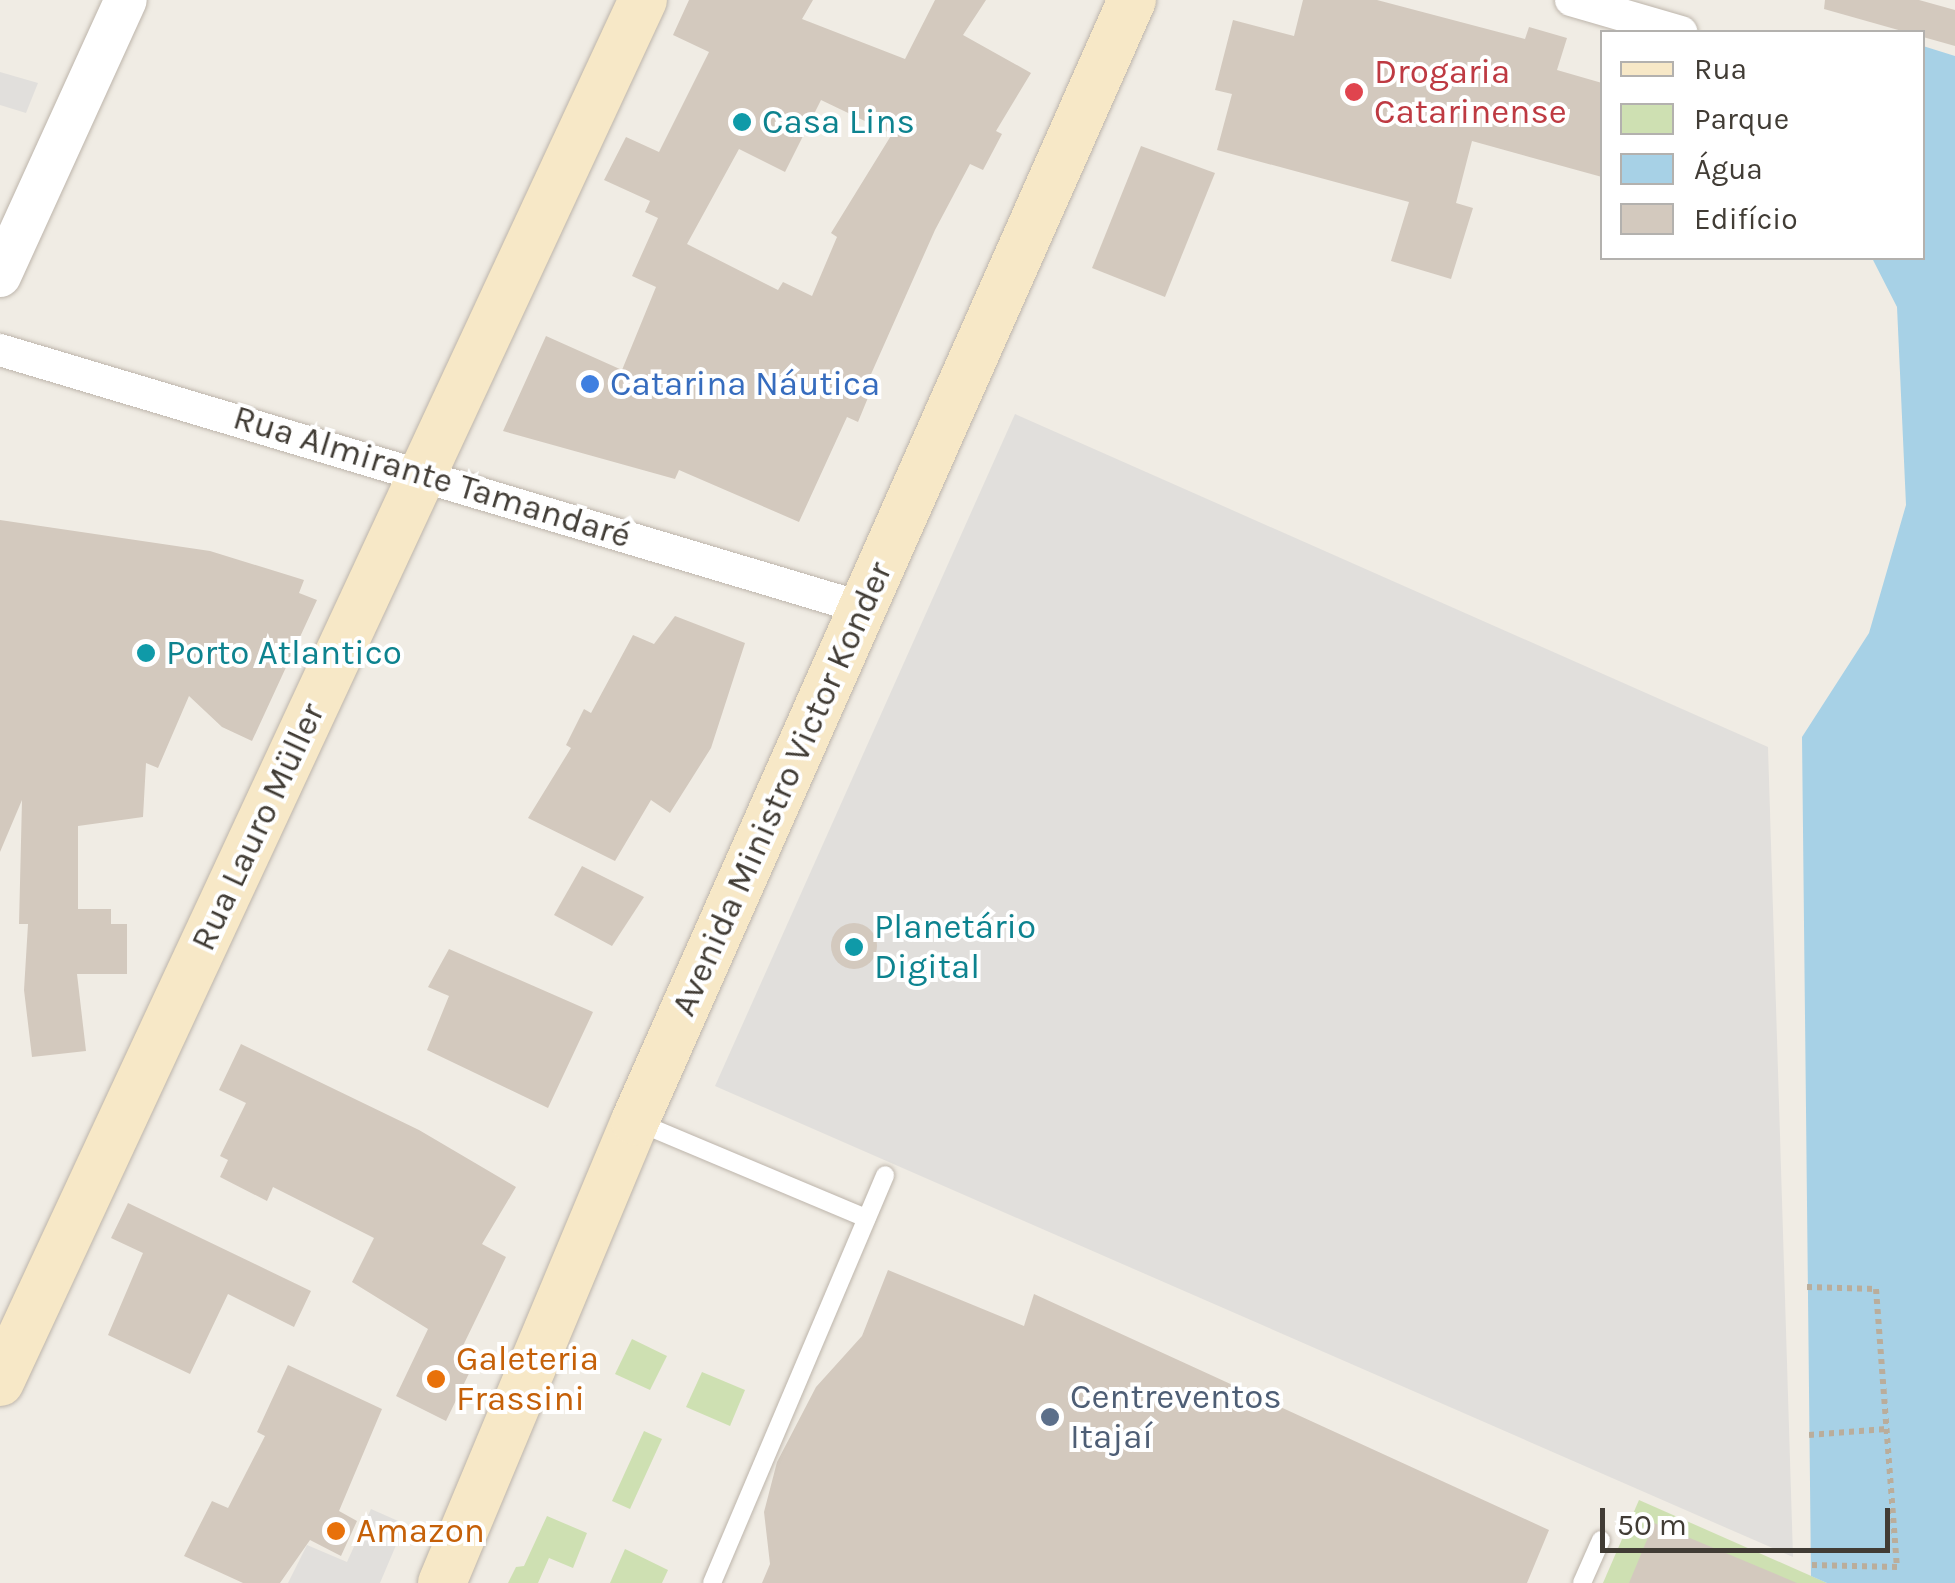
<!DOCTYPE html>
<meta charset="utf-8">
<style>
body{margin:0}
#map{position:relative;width:1955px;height:1583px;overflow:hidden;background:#f0ece4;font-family:Karla,sans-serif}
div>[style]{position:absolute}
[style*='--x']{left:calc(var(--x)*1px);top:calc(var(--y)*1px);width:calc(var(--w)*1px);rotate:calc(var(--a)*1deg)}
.green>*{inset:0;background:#cee0b2}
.parking>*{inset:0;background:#e1dfdc}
.water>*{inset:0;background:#a7d1e6}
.building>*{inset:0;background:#d3c9be}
.round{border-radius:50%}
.path>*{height:6px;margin-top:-3px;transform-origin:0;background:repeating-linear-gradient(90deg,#baad9b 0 5px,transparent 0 10px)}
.roads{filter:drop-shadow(0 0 2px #bdb5ab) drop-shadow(0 0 2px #bdb5ab)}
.service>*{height:18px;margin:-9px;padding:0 9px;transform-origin:9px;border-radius:9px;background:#fff}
.minor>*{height:32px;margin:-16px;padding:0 16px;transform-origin:16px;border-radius:16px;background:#fff}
.tertiary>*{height:42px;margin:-21px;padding:0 21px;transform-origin:21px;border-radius:21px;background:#fff}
.secondary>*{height:48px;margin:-24px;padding:0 24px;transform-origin:24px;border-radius:24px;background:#f7e8c7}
.dots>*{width:28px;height:28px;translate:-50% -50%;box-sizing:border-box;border:5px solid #fff;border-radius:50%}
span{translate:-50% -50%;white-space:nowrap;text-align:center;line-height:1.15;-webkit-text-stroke:8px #fff;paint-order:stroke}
.health-label{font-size:35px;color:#be3a42}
.left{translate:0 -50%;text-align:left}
.culture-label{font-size:35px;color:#0d838f}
.shop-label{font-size:35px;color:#366cbe}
.street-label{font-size:35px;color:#413c35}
.food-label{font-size:35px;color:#c56008}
.service-label{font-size:35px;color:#4e5e75}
.legend{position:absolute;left:1600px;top:30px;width:325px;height:230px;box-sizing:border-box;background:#fff;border:2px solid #b3b1ae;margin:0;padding:12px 18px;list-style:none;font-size:30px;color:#413c35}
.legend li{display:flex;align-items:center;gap:20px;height:50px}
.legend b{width:50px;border:2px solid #b3b1ae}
.scale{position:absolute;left:1600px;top:1508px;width:290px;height:45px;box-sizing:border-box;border:5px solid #413c35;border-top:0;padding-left:12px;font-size:30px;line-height:35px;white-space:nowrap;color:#413c35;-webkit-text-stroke:8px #fff;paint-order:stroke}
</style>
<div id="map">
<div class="green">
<i style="clip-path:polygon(632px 1339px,667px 1356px,650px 1390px,615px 1374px)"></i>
<i style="clip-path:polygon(702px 1372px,745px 1390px,730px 1426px,686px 1407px)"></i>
<i style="clip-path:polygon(644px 1431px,662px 1439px,630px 1509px,612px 1501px)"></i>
<i style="clip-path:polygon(1639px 1500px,1827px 1583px,1603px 1583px)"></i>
<i style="clip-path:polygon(547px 1516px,587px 1533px,573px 1568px,549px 1558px,538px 1583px,508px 1583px,516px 1567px,524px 1566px)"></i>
<i style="clip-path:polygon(625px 1549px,668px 1570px,662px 1583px,610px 1583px)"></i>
</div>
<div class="parking">
<i style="clip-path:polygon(0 72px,38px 83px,26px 113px,0 105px)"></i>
<i style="clip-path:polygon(1015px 414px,1768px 747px,1793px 1557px,715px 1086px)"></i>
<i style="clip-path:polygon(371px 1509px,405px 1524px,380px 1583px,288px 1583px,307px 1545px,347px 1562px)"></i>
</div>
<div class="water">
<i style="clip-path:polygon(1923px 46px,1955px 56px,1955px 1583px,1827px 1583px,1811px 1576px,1802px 737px,1869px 633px,1906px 505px,1897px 307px,1872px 258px,1922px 258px)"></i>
</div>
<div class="building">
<i style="clip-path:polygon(evenodd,689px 0,813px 0,802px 19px,905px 59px,935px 0,986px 0,963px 35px,1031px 73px,996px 131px,1002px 134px,983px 170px,970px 164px,935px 230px,868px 381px,874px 383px,858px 422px,847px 417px,799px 522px,679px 470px,675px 479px,503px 431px,546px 336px,622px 370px,656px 287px,632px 276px,658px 218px,645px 212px,650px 201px,604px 180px,626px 137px,659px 152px,709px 52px,673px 35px,689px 0,821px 100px,892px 134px,831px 233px,837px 237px,812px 296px,783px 282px,778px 290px,687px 244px,739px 149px,785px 172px,821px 100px)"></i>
<i style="clip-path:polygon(1303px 0,1377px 0,1525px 39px,1529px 27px,1567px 38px,1557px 70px,1602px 83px,1602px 177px,1472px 141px,1456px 203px,1473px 208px,1451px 279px,1391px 261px,1409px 202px,1217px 150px,1232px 94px,1215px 90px,1233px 20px,1294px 36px)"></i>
<i style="clip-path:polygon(1825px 0,1919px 0,1955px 10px,1955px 46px,1824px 9px)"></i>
<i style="clip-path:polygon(1141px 146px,1215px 173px,1165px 297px,1092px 268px)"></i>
<i style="clip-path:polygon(0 520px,210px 551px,304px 580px,299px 593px,317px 600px,252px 741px,222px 727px,189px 696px,158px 768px,146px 763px,143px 817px,78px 826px,78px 909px,111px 909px,111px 924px,127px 924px,127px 974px,77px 974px,86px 1051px,32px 1057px,24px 990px,28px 924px,19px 924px,22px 800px,0 852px)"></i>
<i style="clip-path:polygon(675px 616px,745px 643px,711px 748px,670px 813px,651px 800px,615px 861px,528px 818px,571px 748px,566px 745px,584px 709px,591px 713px,633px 635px,654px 644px)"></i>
<i style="clip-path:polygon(582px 866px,644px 897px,612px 946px,554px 915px)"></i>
<i class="round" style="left:831px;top:923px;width:46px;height:46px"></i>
<i style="clip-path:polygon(449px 949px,593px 1012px,548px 1108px,427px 1050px,449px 996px,428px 987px)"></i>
<i style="clip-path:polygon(241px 1044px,419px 1130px,516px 1187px,482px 1244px,506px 1257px,459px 1354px,475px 1361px,446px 1421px,396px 1396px,428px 1329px,352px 1282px,374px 1238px,273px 1187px,267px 1201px,220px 1177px,228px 1160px,220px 1156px,246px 1103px,219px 1090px)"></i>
<i style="clip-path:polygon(128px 1203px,311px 1291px,294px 1327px,228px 1294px,190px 1374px,108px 1335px,143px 1253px,111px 1238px)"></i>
<i style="clip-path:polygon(888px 1270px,1024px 1326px,1034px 1294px,1549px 1530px,1527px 1583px,762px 1583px,770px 1564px,764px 1512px,777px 1462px,816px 1387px,862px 1336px)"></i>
<i style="clip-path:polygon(288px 1365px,382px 1409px,339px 1511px,357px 1521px,341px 1556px,310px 1540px,280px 1583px,243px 1583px,184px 1556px,212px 1501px,228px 1508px,265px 1436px,257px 1432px)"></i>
<i style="clip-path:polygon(1654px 1523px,1797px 1583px,1629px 1583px)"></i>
</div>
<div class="path">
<i style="--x:1807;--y:1287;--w:69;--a:1.7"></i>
<i style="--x:1876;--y:1289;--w:279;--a:85.7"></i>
<i style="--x:1897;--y:1567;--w:86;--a:-178.7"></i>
<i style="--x:1809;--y:1435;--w:77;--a:-4.5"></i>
</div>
<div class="roads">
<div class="service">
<i style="--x:635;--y:1121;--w:251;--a:22.8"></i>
<i style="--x:712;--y:1583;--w:443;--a:-67"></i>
<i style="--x:1582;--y:1583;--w:47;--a:-66.2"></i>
</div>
<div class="minor">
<i style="--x:1571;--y:0;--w:115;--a:16.2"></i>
<i style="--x:0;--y:350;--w:901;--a:16.64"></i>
</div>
<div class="tertiary">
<i style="--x:0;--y:276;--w:303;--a:-65.5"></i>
</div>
<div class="secondary">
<i style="--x:0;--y:1382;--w:1524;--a:-65.05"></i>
<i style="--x:442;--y:1583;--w:501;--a:-67.33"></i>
<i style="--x:635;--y:1121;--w:1226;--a:-66.09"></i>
</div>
</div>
<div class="dots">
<i style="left:1354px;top:92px;background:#e0444e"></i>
<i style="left:742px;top:122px;background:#0f9aa8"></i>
<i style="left:590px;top:384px;background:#3f7fe0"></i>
<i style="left:146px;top:653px;background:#0f9aa8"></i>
<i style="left:854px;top:947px;background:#0f9aa8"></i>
<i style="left:436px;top:1379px;background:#e8710a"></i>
<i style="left:1050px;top:1417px;background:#5c6f8a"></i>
<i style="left:336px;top:1531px;background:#e8710a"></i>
</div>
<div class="health-label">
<span class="left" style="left:1374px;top:92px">Drogaria<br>Catarinense</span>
</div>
<div class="culture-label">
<span class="left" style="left:762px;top:122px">Casa Lins</span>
<span class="left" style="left:166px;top:653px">Porto Atlantico</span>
<span class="left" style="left:874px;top:947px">Planetário<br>Digital</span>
</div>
<div class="shop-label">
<span class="left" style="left:610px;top:384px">Catarina Náutica</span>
</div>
<div class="street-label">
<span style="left:432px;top:477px;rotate:17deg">Rua Almirante Tamandaré</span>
<span style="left:782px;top:789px;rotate:-66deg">Avenida Ministro Victor Konder</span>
<span style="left:258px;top:827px;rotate:-65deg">Rua Lauro Müller</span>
</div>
<div class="food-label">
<span class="left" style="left:456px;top:1379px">Galeteria<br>Frassini</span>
<span class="left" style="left:356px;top:1531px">Amazon</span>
</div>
<div class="service-label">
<span class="left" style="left:1070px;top:1417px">Centreventos<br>Itajaí</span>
</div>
<ul class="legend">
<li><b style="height:12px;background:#f7e8c7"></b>Rua</li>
<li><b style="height:28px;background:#cee0b2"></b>Parque</li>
<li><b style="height:28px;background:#a7d1e6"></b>Água</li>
<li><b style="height:28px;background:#d3c9be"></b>Edifício</li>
</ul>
<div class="scale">50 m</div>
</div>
